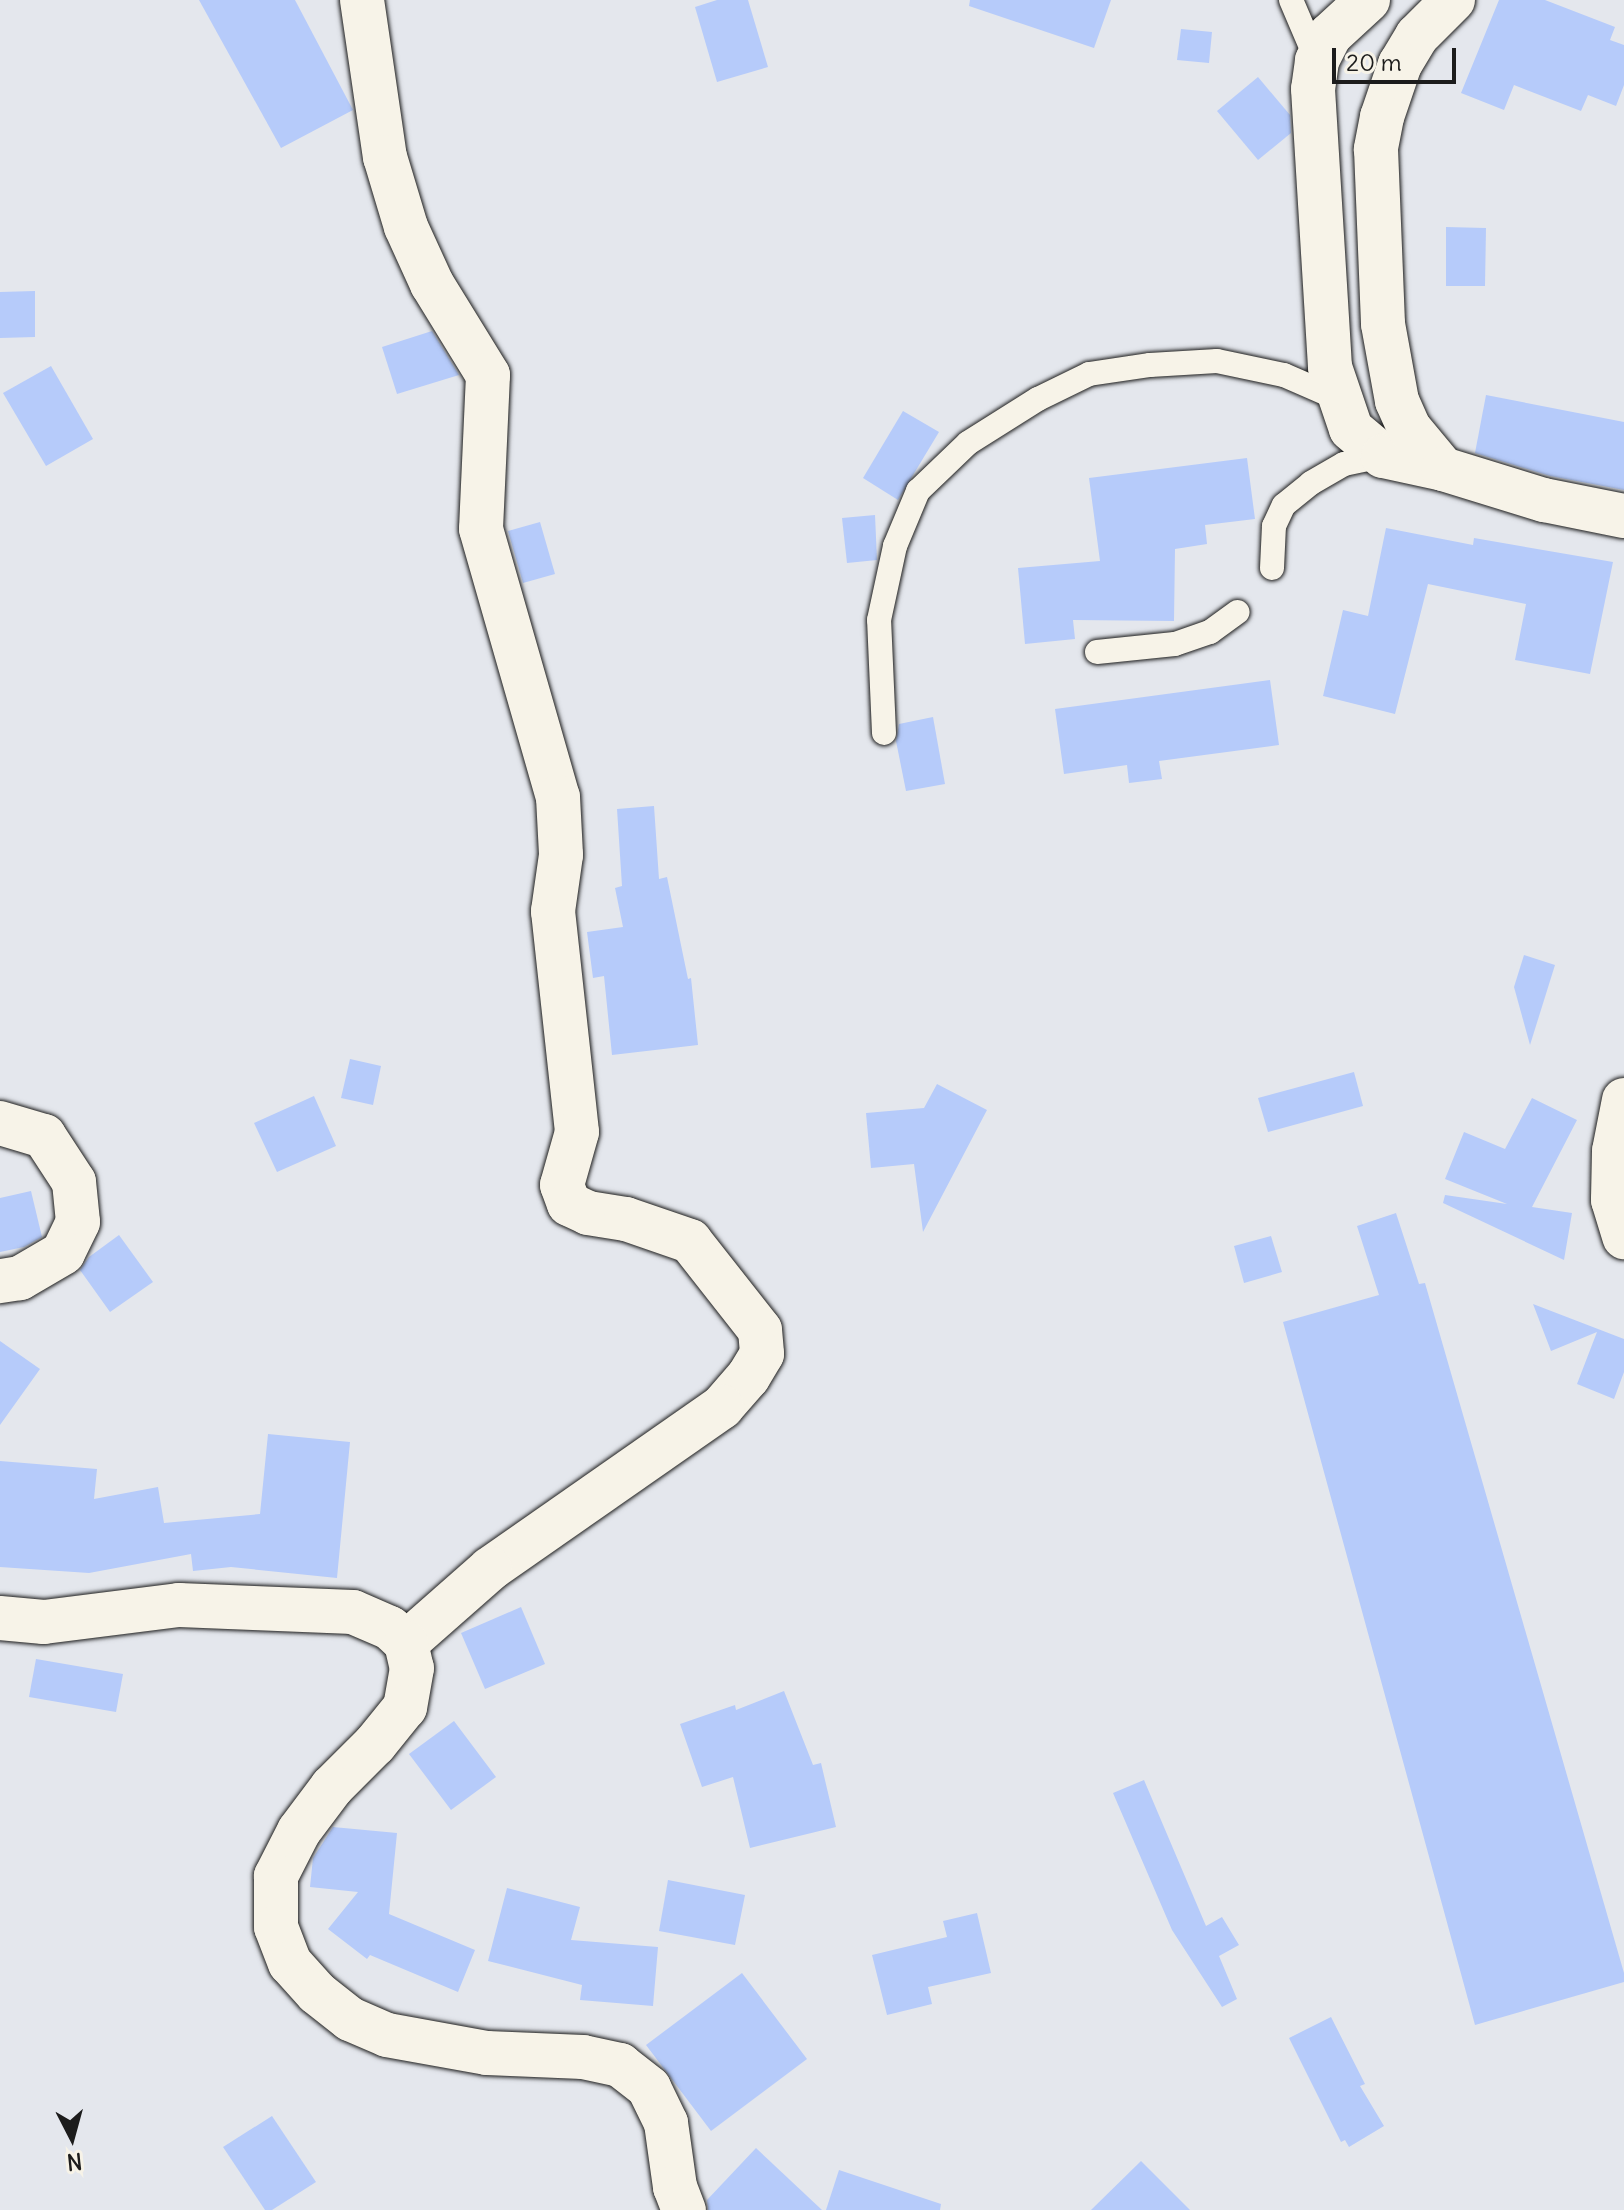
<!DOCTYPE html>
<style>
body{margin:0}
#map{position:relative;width:1624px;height:2210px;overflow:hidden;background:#e4e7ed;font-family:Delius,sans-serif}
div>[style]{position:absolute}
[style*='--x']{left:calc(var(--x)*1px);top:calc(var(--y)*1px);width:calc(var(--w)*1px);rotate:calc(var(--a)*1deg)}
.building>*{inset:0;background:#b6cbfa}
.roads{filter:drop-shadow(0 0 2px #1c1c1c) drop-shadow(0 0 2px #1c1c1c)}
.lane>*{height:24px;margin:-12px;padding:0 12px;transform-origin:12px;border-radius:12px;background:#f7f3e8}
.street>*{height:44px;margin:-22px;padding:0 22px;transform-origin:22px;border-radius:22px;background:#f7f3e8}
.secondary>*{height:44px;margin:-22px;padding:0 22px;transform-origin:22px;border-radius:22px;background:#f7f3e8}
span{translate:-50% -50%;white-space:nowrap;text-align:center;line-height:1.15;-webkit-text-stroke:8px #f7f3e8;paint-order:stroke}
.north{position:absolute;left:32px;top:2098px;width:80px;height:80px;-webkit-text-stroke:6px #f7f3e8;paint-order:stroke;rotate:174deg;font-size:22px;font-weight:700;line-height:32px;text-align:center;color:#1c1c1c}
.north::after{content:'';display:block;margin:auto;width:28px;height:36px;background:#1c1c1c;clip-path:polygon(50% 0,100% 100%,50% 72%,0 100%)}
.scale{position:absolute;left:1332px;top:48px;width:124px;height:36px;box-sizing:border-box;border:4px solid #1c1c1c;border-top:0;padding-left:10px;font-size:24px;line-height:28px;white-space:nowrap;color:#1c1c1c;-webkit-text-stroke:6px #f7f3e8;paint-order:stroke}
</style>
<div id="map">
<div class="building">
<i style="clip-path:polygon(199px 0,295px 0,353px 110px,281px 148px)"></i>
<i style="clip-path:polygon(717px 0,748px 0,768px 67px,717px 82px,695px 7px)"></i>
<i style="clip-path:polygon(970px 0,1111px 0,1094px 48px,969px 6px)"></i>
<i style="clip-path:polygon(1499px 0,1545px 0,1615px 27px,1610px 40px,1624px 45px,1624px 85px,1616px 106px,1588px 95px,1581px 111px,1514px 85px,1504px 110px,1461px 93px)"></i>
<i style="clip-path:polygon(1181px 29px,1212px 32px,1209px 63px,1177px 60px)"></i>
<i style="clip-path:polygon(1258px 77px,1290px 115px,1291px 133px,1258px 160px,1217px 111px)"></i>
<i style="clip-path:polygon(1446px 227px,1486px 228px,1485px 286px,1446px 286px)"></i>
<i style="clip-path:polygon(35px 291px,35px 337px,0 338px,0 292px)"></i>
<i style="clip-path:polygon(432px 331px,459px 375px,397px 394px,382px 347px)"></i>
<i style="clip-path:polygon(51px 366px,93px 439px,46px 466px,3px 393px)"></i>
<i style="clip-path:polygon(1486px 395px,1624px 422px,1624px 490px,1550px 476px,1475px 453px)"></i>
<i style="clip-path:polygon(903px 411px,939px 432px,898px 500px,863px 478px)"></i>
<i style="clip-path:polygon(1247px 458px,1255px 519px,1205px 525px,1207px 544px,1175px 549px,1174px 621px,1073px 620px,1075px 639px,1025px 644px,1018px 568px,1100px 561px,1089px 478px)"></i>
<i style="clip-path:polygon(875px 515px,877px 560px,847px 563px,842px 518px)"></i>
<i style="clip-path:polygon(540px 522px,555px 574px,523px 583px,508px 531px)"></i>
<i style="clip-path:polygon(1386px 528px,1473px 545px,1474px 538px,1613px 562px,1590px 674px,1515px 660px,1526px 604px,1428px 584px,1395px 714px,1323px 696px,1343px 610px,1368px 616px)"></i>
<i style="clip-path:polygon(1270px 680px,1279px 745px,1159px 761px,1162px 779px,1129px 783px,1127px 765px,1064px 774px,1055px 709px)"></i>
<i style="clip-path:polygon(933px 717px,945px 784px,906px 791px,896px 741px,899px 724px)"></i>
<i style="clip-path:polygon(654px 806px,659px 879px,667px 877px,688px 979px,691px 978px,698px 1045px,612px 1055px,604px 976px,593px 978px,587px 932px,623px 927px,615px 888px,622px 886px,617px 809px)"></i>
<i style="clip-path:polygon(1524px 955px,1555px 965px,1530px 1045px,1514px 987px)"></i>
<i style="clip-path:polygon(350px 1059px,381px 1066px,373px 1105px,341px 1098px)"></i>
<i style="clip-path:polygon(1354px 1072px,1363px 1106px,1268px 1132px,1258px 1098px)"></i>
<i style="clip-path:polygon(937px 1084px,987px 1110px,923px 1232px,914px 1164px,871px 1168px,866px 1113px,924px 1108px)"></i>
<i style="clip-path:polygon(314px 1096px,336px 1146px,277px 1172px,254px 1123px)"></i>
<i style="clip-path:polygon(1532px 1098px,1577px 1120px,1532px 1207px,1572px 1213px,1564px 1260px,1443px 1203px,1445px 1195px,1507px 1204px,1445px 1179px,1464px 1132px,1505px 1149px)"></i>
<i style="clip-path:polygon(31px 1191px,42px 1237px,24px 1247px,0 1252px,0 1198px)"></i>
<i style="clip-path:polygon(1396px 1213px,1419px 1284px,1425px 1283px,1624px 1973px,1624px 1982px,1475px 2025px,1283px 1322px,1379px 1295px,1357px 1226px)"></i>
<i style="clip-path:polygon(119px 1235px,153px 1282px,110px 1312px,80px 1270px,89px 1257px)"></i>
<i style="clip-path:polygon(1271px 1236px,1282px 1272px,1244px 1283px,1234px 1246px)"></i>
<i style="clip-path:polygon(1533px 1304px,1624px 1339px,1624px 1372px,1614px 1399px,1577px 1384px,1597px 1332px,1551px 1351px)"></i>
<i style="clip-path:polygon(0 1341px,40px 1369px,0 1425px)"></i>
<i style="clip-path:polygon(268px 1434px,350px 1442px,337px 1578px,231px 1567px,193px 1571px,191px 1554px,89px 1573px,0 1567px,0 1461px,97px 1469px,94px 1499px,158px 1487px,164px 1523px,260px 1514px)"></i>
<i style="clip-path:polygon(521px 1607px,545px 1664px,485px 1689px,461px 1633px)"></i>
<i style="clip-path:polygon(36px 1659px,123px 1674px,116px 1712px,29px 1697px)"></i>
<i style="clip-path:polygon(784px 1691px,813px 1765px,821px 1763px,836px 1827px,750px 1848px,733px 1777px,702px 1787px,680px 1724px,735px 1705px,736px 1710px)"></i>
<i style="clip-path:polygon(454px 1721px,496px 1777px,451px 1810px,409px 1754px)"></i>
<i style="clip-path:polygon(1144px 1780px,1206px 1926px,1222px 1917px,1239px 1945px,1219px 1956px,1237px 1999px,1222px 2007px,1172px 1930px,1113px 1793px)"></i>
<i style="clip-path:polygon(333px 1827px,397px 1833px,389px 1914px,475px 1950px,458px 1992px,370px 1955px,367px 1959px,328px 1929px,358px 1892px,310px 1887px,313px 1858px)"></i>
<i style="clip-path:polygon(668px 1880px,745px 1895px,735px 1945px,659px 1931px)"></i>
<i style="clip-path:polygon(507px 1888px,580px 1907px,571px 1940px,658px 1947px,653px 2006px,580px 2000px,582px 1985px,488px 1961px)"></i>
<i style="clip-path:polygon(977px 1913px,991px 1973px,928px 1987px,932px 2004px,887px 2015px,872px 1955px,947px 1937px,943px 1921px)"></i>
<i style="clip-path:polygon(742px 1973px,807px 2059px,711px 2131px,646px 2045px)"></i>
<i style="clip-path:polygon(1331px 2017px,1365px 2084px,1360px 2086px,1384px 2126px,1349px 2147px,1345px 2140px,1341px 2142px,1289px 2038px)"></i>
<i style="clip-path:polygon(272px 2116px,316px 2182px,272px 2210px,265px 2210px,223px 2147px)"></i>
<i style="clip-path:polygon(756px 2148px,822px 2210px,708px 2210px,707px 2200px)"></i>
<i style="clip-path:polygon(1141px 2161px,1190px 2210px,1091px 2210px)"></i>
<i style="clip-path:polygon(839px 2170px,941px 2204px,940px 2210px,826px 2210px)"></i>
</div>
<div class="roads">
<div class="lane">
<i style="--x:1291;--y:0;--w:66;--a:66.9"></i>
<i style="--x:1272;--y:568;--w:42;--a:-87.3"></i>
<i style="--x:1274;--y:526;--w:23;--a:-65"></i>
<i style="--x:1284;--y:505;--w:35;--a:-39"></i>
<i style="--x:1311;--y:483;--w:38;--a:-30"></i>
<i style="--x:1344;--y:464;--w:40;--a:-12"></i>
<i style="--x:1097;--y:652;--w:78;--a:-5.9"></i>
<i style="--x:1175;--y:644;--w:37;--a:-19"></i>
<i style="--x:1210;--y:632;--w:34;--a:-36"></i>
<i style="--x:884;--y:733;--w:113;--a:-92.5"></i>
<i style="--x:879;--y:620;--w:76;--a:-77.8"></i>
<i style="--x:895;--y:546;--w:60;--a:-67.3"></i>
<i style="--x:918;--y:491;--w:69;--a:-43.8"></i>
<i style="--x:968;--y:443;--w:83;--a:-32.2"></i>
<i style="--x:1038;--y:399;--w:57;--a:-26.1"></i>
<i style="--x:1089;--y:374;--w:62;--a:-8.4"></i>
<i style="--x:1150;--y:365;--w:67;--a:-3.4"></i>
<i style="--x:1217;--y:361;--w:68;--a:11.8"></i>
<i style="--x:1284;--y:375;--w:60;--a:23.6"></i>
</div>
<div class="street">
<i style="--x:362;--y:0;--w:159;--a:81.7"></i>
<i style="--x:385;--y:157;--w:73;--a:73.3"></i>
<i style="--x:406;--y:227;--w:63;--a:65.5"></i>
<i style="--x:432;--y:284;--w:107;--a:58.4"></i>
<i style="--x:488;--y:375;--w:154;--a:92.6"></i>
<i style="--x:481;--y:529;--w:279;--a:74"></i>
<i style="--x:558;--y:797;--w:58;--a:87"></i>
<i style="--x:561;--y:855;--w:57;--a:98.1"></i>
<i style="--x:553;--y:911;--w:222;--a:83.8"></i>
<i style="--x:577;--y:1132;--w:55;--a:105.8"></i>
<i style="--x:562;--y:1185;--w:20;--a:70"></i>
<i style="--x:569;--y:1204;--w:21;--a:25"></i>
<i style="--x:588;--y:1213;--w:38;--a:9"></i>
<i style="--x:626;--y:1219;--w:68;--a:19"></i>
<i style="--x:690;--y:1241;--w:113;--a:51.8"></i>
<i style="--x:760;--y:1330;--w:24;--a:85"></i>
<i style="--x:762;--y:1354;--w:27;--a:121"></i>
<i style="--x:748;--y:1377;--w:40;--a:131"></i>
<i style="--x:722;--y:1407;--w:283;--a:145.1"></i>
<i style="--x:490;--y:1569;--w:112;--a:138.6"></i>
<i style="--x:1368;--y:0;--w:52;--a:137.4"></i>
<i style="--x:1330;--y:35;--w:29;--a:117"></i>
<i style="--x:1317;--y:61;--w:28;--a:98"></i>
<i style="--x:1313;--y:89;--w:279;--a:86.5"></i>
<i style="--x:1330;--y:367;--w:65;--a:71.3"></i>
<i style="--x:1351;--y:429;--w:42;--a:40.2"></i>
<i style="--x:1383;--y:456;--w:61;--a:12.2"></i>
<i style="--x:0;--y:1123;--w:46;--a:16.5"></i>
<i style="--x:44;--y:1136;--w:55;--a:56.9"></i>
<i style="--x:74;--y:1182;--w:40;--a:84.3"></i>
<i style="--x:78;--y:1222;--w:34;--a:116"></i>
<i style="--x:63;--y:1253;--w:50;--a:149.8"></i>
<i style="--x:20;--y:1278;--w:20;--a:171"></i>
</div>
<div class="secondary">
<i style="--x:1453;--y:0;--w:51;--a:135"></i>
<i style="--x:1417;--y:36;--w:33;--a:121"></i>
<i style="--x:1400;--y:64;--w:56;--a:108.8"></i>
<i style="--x:1382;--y:117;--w:33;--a:101"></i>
<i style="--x:1376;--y:149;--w:175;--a:87.7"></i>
<i style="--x:1383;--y:324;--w:78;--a:79.7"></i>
<i style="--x:1397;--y:401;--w:30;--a:66"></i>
<i style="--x:1409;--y:428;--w:53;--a:50.3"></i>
<i style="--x:1443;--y:469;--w:106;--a:17.1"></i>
<i style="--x:1544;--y:500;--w:82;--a:11.3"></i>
<i style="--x:1624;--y:1100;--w:52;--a:101.1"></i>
<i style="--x:1614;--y:1151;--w:49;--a:91.2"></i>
<i style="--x:1613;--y:1200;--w:39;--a:73"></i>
<i style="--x:0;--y:1618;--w:44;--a:5.2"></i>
<i style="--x:44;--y:1622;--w:136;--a:-7.2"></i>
<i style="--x:179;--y:1605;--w:174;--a:2.3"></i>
<i style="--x:353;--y:1612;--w:40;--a:23.4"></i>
<i style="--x:390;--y:1628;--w:22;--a:43"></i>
<i style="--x:406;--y:1643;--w:26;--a:77"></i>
<i style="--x:412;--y:1668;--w:40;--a:100"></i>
<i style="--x:405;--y:1707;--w:48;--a:129"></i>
<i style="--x:375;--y:1744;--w:61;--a:135"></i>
<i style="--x:332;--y:1787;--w:55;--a:126.9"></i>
<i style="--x:299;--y:1831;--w:51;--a:117.1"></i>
<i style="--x:276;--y:1876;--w:51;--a:90"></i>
<i style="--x:276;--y:1927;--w:39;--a:69"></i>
<i style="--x:290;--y:1963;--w:40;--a:48"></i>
<i style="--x:317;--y:1993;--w:42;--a:38.2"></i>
<i style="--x:350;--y:2019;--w:40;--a:23.4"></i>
<i style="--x:387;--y:2035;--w:102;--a:10.2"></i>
<i style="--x:487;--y:2053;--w:96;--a:2.4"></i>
<i style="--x:583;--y:2057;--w:38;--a:12"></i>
<i style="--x:620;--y:2065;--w:37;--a:38"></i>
<i style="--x:649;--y:2088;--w:39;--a:64"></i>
<i style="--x:666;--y:2123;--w:65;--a:82"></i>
<i style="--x:675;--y:2187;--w:25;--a:69"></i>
</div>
</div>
<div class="north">N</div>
<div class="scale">20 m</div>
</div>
